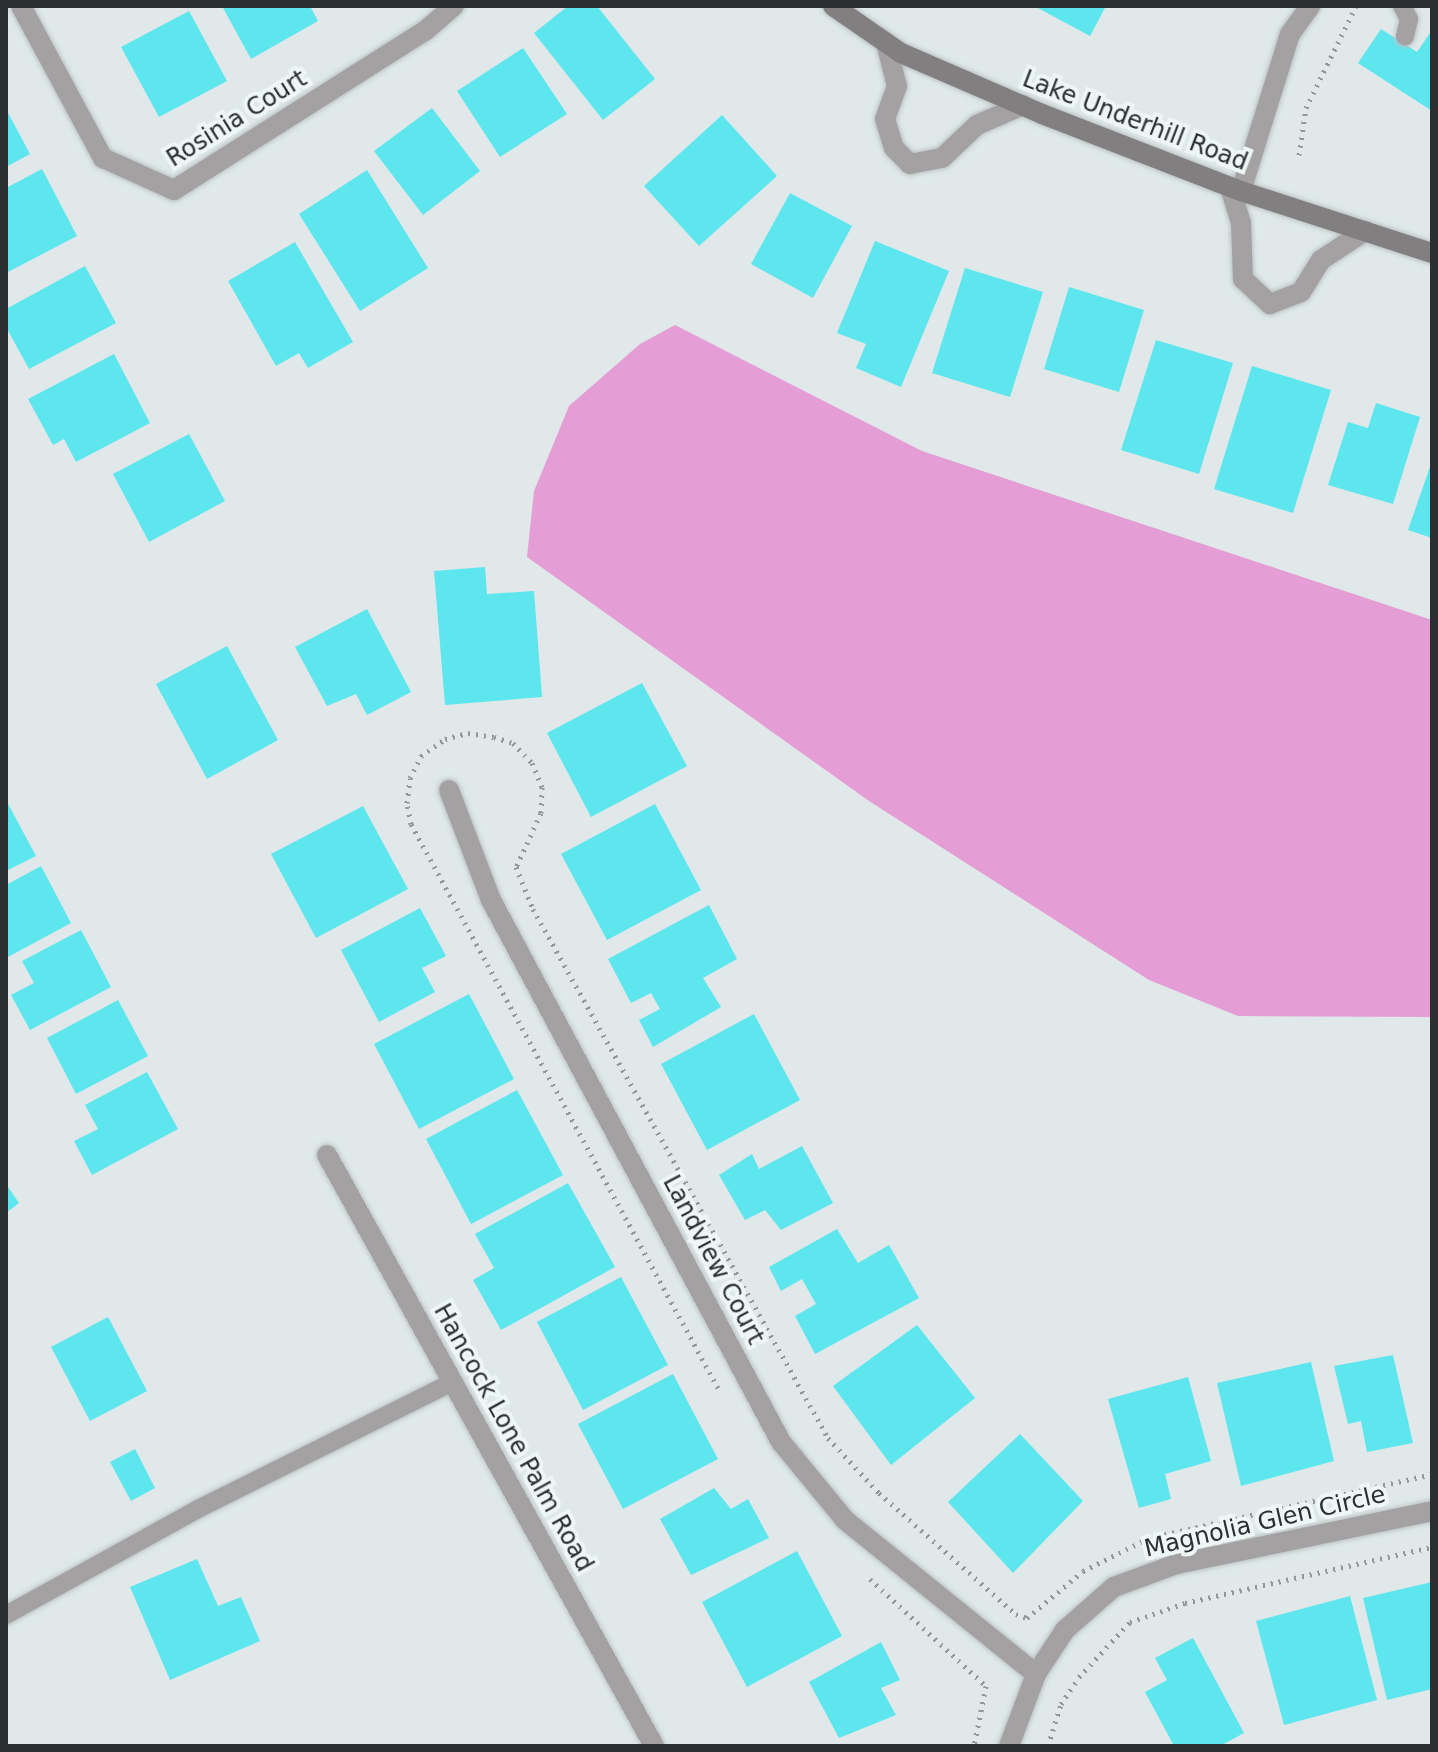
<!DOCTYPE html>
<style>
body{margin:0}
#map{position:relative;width:1438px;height:1752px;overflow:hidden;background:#e0e8e9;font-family:"DejaVu Sans",sans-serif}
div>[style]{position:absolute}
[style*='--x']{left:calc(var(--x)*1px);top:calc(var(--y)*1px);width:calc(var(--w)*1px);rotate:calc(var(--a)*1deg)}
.green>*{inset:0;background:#e59dd6}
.building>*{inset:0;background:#5de6ee}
.path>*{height:5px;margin-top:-2.5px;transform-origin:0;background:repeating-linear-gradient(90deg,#929798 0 2px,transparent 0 8px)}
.roads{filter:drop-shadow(0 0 2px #bcc3c4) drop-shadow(0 0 2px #bcc3c4)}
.lane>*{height:18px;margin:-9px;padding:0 9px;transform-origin:9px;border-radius:9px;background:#a3a1a2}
.street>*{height:20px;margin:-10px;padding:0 10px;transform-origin:10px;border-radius:10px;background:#a3a1a2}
.secondary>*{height:20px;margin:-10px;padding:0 10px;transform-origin:10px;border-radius:10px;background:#827f81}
span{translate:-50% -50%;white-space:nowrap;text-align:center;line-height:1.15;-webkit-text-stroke:8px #eef6f6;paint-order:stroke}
.street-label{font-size:24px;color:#2c2f30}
.frame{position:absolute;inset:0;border:8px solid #2c2f30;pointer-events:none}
</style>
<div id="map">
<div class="green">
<i style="clip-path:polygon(675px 325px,922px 451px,1432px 620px,1432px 1017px,1238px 1016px,1149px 980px,869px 801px,527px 557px,534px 491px,569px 406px,640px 344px)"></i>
</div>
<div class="building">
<i style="clip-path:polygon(222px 6px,310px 6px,318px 21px,251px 59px)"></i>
<i style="clip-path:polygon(568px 6px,597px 6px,655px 79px,603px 120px,534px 33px)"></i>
<i style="clip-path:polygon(1034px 6px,1106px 6px,1090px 36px)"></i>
<i style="clip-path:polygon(189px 11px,227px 81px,159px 117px,121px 47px)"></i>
<i style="clip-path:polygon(1381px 29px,1417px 52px,1432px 30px,1432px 111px,1358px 63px)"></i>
<i style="clip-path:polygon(523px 48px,567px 114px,500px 157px,457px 91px)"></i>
<i style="clip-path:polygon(432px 108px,480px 171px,423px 215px,374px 151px)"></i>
<i style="clip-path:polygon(6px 109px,30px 154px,6px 167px)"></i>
<i style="clip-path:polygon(722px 115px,777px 176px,699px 246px,644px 186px)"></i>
<i style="clip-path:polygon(42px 169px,77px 236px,6px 273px,6px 188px)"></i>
<i style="clip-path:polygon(367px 170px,428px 268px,360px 311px,299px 214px)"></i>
<i style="clip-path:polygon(790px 193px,852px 226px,813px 298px,751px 264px)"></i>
<i style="clip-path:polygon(875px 241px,949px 271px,901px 387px,856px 368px,866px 344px,837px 333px)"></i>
<i style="clip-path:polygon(295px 242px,353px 342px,308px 368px,299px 353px,276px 366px,228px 281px)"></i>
<i style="clip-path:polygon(85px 266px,116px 323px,29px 369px,6px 327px,6px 309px)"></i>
<i style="clip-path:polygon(965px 268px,1043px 292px,1010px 397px,932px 373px)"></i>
<i style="clip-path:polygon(1069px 287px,1144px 310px,1119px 392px,1044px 369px)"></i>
<i style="clip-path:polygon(1156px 340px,1233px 363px,1199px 474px,1121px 450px)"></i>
<i style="clip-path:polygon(114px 354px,150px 423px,76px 462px,64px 439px,53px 445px,28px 399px)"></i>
<i style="clip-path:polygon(1252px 366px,1331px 390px,1293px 513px,1214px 489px)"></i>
<i style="clip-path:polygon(1376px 403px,1420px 417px,1393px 504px,1328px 485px,1348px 422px,1368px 428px)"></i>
<i style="clip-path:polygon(189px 434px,225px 501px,149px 542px,113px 474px)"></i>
<i style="clip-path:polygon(1432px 461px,1432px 538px,1408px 530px)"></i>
<i style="clip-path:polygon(485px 567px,487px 594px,534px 591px,542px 697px,445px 705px,434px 571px)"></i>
<i style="clip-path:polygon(367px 609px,411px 692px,367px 715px,356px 694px,327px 706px,295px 647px)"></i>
<i style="clip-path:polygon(227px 646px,278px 740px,207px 779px,156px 684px)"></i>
<i style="clip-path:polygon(642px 683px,687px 766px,591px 817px,547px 733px)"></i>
<i style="clip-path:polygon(6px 800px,36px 856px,6px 871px)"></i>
<i style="clip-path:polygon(655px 804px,701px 890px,607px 940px,561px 854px)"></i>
<i style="clip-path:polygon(363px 806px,408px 889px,316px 938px,271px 854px)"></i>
<i style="clip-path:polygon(41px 866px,71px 923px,6px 958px,6px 885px)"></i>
<i style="clip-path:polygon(709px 905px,737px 959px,703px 978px,721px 1007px,653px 1047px,639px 1020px,660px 1009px,651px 993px,631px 1003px,608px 959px)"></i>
<i style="clip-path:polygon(420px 908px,446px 956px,422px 968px,435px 992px,379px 1022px,341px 950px)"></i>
<i style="clip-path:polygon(81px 930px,111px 987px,30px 1030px,11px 995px,34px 983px,22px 961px)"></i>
<i style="clip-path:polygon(469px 994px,514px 1079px,419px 1129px,374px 1044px)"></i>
<i style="clip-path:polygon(118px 1000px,148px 1056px,76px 1094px,47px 1038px)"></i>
<i style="clip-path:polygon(754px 1014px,800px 1100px,707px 1150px,661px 1064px)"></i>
<i style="clip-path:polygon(147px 1072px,178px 1129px,92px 1175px,74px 1141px,98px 1129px,85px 1105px)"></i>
<i style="clip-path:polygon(517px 1090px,563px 1175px,471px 1224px,426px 1139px)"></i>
<i style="clip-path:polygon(802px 1146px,833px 1203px,781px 1230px,765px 1210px,745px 1220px,719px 1175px,752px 1154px,759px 1169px)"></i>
<i style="clip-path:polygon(568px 1183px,615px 1267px,501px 1330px,473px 1280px,494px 1268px,475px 1234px)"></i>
<i style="clip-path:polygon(6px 1184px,19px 1203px,6px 1213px)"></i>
<i style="clip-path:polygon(837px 1229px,858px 1263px,889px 1245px,919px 1298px,815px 1354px,795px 1316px,816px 1304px,802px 1279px,781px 1291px,769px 1267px)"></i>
<i style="clip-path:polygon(621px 1277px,668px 1365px,583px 1410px,537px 1322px)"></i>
<i style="clip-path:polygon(108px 1317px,147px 1391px,90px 1421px,51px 1347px)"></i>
<i style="clip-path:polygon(917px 1325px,975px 1398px,891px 1465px,833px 1386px)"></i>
<i style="clip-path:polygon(1393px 1355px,1413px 1443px,1367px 1452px,1361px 1421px,1348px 1424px,1334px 1366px)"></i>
<i style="clip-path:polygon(1311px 1362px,1334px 1461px,1241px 1486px,1217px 1383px)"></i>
<i style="clip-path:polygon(673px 1374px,718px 1459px,623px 1509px,578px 1424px)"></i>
<i style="clip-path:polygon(1188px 1377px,1211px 1461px,1165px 1474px,1171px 1499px,1139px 1508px,1108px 1399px)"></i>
<i style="clip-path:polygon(1020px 1434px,1083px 1501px,1013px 1573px,948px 1502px)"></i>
<i style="clip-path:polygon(135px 1449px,155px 1488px,131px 1501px,110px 1462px)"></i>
<i style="clip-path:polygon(714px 1488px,731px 1509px,748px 1499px,769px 1538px,691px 1575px,660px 1519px)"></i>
<i style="clip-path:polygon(797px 1551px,842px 1636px,747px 1687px,702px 1602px)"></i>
<i style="clip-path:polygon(197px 1559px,218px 1606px,241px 1597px,260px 1641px,170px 1680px,130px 1587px)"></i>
<i style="clip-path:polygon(1432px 1582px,1432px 1689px,1387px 1700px,1363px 1598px)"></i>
<i style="clip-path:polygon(1350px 1596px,1377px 1700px,1284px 1725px,1256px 1621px)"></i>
<i style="clip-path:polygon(1193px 1638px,1244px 1733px,1220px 1746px,1174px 1746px,1145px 1692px,1167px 1680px,1155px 1658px)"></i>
<i style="clip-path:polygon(881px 1642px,900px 1680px,881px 1688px,896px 1715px,839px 1738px,809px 1682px)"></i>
</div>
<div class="path">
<i style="--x:1299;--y:155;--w:48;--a:-81.5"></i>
<i style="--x:1306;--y:108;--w:114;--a:-63.9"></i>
<i style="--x:718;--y:1388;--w:642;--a:-118.56"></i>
<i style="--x:411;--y:824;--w:21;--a:-101"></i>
<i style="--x:407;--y:803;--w:25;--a:-83"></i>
<i style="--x:410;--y:778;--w:25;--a:-63"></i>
<i style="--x:421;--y:756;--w:29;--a:-35"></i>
<i style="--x:445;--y:739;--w:24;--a:-15"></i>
<i style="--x:468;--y:733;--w:26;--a:9"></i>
<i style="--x:494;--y:737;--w:20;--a:18"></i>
<i style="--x:513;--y:743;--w:28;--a:46"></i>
<i style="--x:532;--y:763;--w:26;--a:67"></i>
<i style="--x:542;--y:787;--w:26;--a:92"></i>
<i style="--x:541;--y:813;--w:60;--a:114.8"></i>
<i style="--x:516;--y:867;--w:45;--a:68"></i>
<i style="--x:533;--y:909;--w:606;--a:60.85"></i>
<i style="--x:828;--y:1438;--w:75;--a:47.2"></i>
<i style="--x:879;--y:1493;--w:183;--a:41.5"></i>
<i style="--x:1016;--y:1614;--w:12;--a:20"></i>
<i style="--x:1027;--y:1618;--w:73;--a:-40"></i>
<i style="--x:1083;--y:1571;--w:74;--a:-26.6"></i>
<i style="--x:1149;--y:1538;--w:290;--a:-12.7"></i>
<i style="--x:870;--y:1579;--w:158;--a:42.7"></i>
<i style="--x:986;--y:1686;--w:61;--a:101.3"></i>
<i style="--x:1048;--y:1746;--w:44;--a:-72.8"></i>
<i style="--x:1061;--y:1704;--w:32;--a:-56"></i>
<i style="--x:1079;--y:1677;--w:75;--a:-47.2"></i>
<i style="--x:1130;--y:1622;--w:58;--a:-19.1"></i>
<i style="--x:1185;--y:1603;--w:253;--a:-12.8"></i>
</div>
<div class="roads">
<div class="lane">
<i style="--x:1402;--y:6;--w:15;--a:62"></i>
<i style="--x:1409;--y:19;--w:18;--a:103"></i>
<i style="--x:6;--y:1615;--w:219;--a:-28.9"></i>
<i style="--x:198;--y:1509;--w:283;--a:-26.5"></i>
</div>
<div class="street">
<i style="--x:21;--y:6;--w:173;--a:61.7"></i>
<i style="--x:103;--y:158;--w:78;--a:24.3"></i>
<i style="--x:174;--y:190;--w:297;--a:-32.4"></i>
<i style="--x:425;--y:31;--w:38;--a:-41"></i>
<i style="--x:886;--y:43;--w:44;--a:75.7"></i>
<i style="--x:897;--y:86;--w:35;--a:110"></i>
<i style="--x:885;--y:119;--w:30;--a:73"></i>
<i style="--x:894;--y:148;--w:23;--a:45"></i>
<i style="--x:910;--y:164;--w:33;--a:-11"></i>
<i style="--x:942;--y:158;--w:48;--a:-43.3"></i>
<i style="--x:977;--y:125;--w:50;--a:-23.5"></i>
<i style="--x:1230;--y:187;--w:38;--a:73"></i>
<i style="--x:1241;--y:223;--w:56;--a:88"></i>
<i style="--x:1243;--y:279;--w:37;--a:43"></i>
<i style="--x:1270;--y:304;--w:33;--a:-21"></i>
<i style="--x:1301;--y:292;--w:38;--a:-58"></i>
<i style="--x:1321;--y:260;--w:53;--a:-33.4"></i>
<i style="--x:1241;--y:191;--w:164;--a:-72.7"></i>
<i style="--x:1290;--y:34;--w:34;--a:-54"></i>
<i style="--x:449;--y:790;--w:118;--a:69.1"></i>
<i style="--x:491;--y:900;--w:615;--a:61.85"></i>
<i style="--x:781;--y:1442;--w:101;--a:50.6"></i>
<i style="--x:845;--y:1520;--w:245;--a:38.9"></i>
<i style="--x:327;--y:1155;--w:675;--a:61.04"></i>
<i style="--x:1009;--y:1746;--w:77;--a:-69.4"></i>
<i style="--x:1036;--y:1674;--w:53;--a:-56.6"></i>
<i style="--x:1065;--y:1630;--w:65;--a:-41.3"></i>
<i style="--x:1114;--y:1587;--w:67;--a:-20.1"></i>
<i style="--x:1177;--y:1564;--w:260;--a:-11.7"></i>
</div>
<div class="secondary">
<i style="--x:833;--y:6;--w:83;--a:34.7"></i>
<i style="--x:901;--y:53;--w:154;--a:23.4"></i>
<i style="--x:1042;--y:114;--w:213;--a:21.2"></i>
<i style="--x:1241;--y:191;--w:201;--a:18"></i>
</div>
</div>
<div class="street-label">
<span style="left:237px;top:119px;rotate:-32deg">Rosinia Court</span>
<span style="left:1135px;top:121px;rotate:21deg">Lake Underhill Road</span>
<span style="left:713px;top:1260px;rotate:62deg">Landview Court</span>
<span style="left:513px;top:1438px;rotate:61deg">Hancock Lone Palm Road</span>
<span style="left:1265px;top:1522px;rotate:-13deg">Magnolia Glen Circle</span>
</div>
<div class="frame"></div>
</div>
